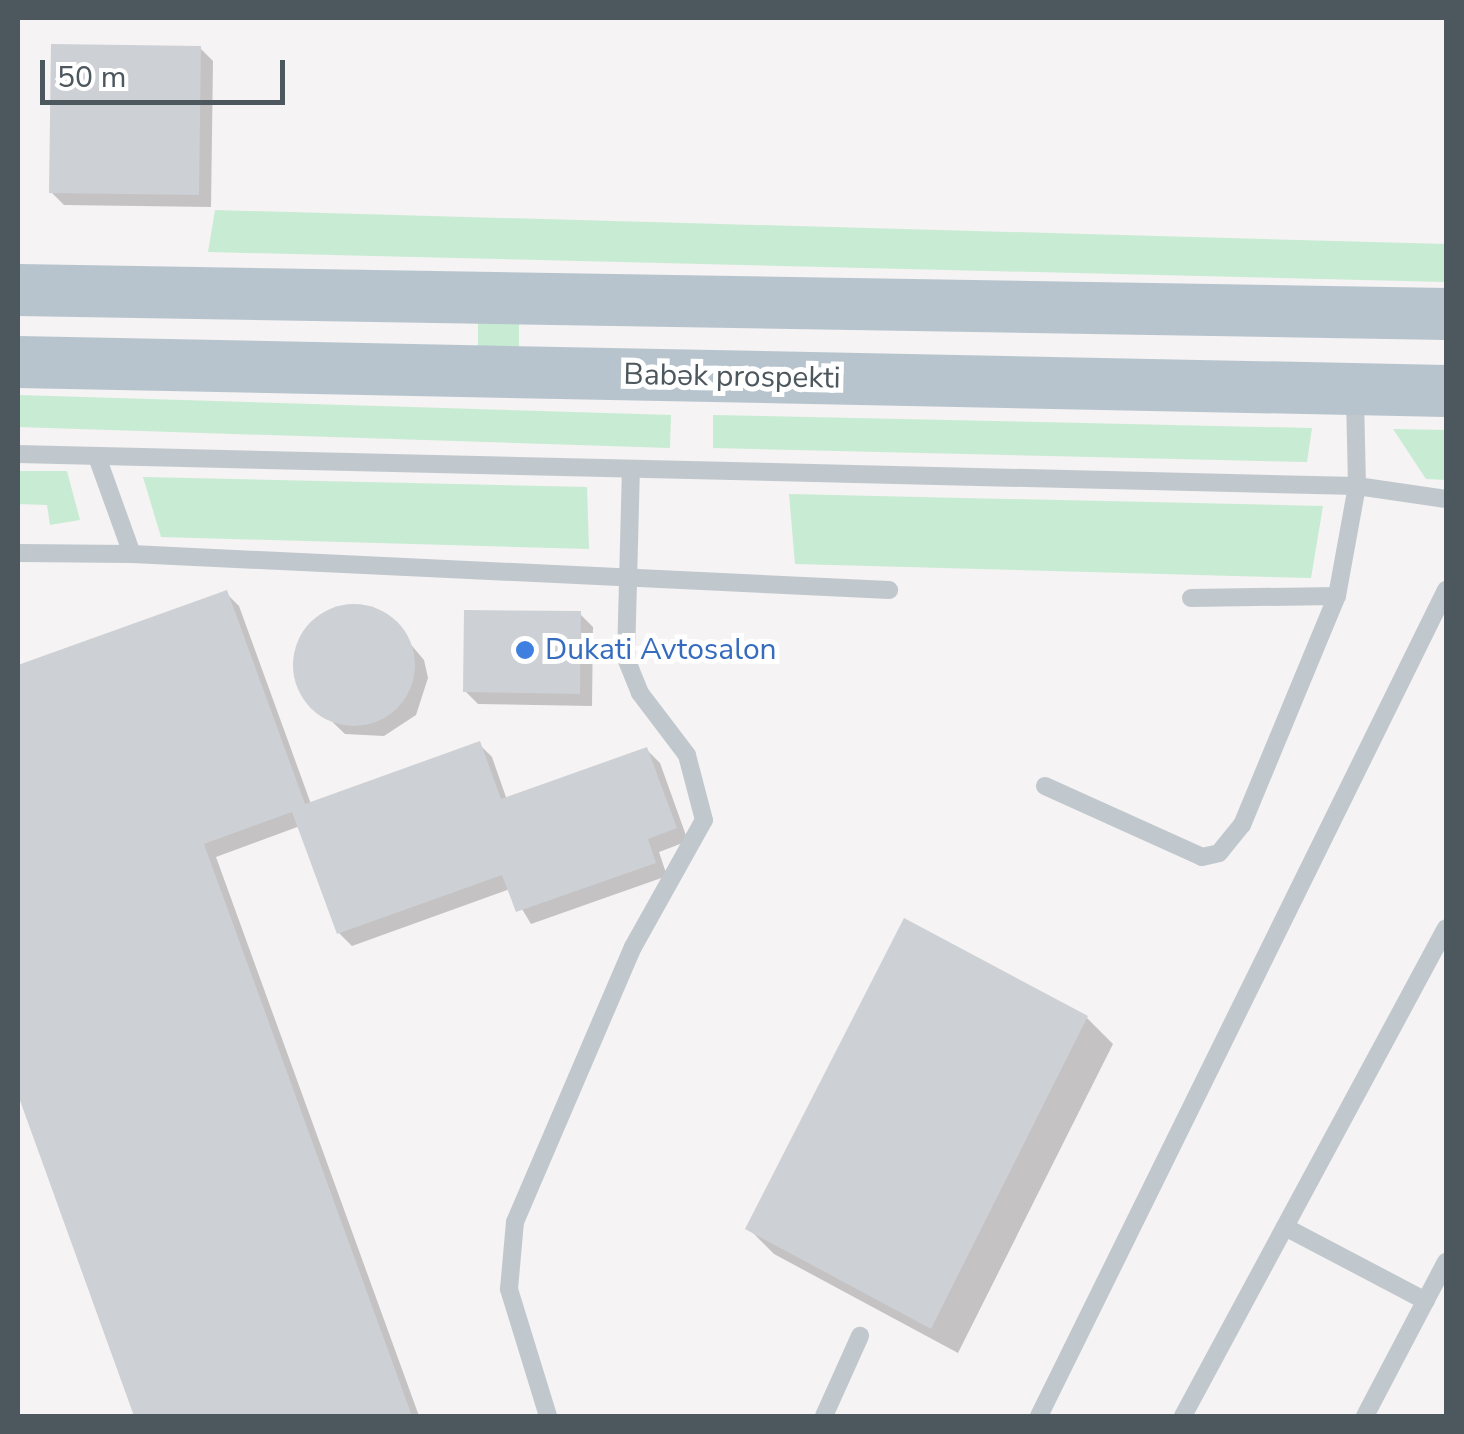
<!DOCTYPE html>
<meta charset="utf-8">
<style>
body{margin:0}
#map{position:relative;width:1464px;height:1434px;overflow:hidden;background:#f5f3f3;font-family:"Nunito Sans",sans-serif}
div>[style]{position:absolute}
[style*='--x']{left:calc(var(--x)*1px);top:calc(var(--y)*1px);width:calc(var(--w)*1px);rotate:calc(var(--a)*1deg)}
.green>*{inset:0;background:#c8ebd3}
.shadow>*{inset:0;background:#0003}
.building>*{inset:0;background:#cdd0d4}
.round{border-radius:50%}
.lane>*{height:18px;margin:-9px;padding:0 9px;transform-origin:9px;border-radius:9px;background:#c1c8cd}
.primary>*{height:52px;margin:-26px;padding:0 26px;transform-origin:26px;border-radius:26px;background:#b7c4cd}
.dots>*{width:28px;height:28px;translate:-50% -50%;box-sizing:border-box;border:5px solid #fff;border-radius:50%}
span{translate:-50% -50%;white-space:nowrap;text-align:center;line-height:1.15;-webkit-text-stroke:10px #fff;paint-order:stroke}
.street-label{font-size:30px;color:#4d575e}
.shop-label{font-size:30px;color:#366cbe}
.left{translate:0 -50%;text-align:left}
.frame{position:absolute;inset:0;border:20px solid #4d575e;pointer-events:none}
.scale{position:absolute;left:40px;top:60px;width:245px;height:45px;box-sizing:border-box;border:5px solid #4d575e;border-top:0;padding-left:12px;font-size:30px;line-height:35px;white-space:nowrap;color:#4d575e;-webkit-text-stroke:8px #fff;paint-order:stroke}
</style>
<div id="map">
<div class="green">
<i style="clip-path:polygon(215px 210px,1446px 244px,1446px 282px,208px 252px)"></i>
<i style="clip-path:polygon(535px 304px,519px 325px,519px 347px,457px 360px,478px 345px,478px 322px)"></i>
<i style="clip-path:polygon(18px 395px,671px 415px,670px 448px,18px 427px)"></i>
<i style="clip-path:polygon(713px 415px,1312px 428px,1307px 462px,713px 448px)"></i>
<i style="clip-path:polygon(1393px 429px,1446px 430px,1446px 480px,1426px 479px)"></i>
<i style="clip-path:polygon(18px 471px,67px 471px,80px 520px,50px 525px,47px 505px,18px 504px)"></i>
<i style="clip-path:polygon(143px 477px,587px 487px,589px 549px,161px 537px)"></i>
<i style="clip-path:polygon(789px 494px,1323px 506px,1311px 578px,795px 564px)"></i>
</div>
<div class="shadow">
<i style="clip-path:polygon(200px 48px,213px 61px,211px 207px,64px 205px,51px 192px)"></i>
<i style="clip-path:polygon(226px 593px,239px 606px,311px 804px,479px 744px,492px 757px,507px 800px,647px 750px,660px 763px,688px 841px,659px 852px,667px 876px,531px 924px,510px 889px,352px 946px,339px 933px,300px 826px,216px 857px,419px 1416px,137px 1416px,18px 1088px,18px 668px)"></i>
<i style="clip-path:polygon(348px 606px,386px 615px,424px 660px,428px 678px,416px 715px,384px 736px,345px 734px,302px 693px,295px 675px,301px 637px,313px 621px)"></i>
<i style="clip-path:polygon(580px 614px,593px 627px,592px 706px,478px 704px,465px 691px)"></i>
<i style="clip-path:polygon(1087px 1018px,1113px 1044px,958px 1353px,774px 1254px,748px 1228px)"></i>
</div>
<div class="building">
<i style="clip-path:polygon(51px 44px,201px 46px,199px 195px,49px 193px)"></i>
<i style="clip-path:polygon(227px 590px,305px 804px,480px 741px,501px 799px,647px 747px,677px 828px,648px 839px,656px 863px,516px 912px,502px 875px,337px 934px,292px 812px,204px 844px,412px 1416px,134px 1416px,18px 1095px,18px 665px)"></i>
<i class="round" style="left:293px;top:604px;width:122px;height:122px"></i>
<i style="clip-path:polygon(464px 610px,581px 611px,580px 694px,463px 692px)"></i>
<i style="clip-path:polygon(904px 918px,1088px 1016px,931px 1329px,745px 1229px)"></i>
</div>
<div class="lane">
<i style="--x:18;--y:454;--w:1339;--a:1.37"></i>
<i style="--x:1357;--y:486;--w:90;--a:8.3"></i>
<i style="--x:18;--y:553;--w:114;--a:0.5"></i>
<i style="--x:132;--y:554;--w:103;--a:-109.8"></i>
<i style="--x:132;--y:554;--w:758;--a:2.72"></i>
<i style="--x:1191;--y:598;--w:146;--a:-0.8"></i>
<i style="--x:1045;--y:786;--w:172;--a:24.3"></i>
<i style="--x:1202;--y:857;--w:17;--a:-13"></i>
<i style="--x:1219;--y:853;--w:36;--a:-51"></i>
<i style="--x:1242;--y:825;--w:248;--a:-67.5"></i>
<i style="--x:1337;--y:596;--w:112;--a:-79.7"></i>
<i style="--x:1357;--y:486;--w:91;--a:-91.3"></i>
<i style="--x:1285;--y:1227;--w:159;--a:27.7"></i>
<i style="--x:548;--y:1416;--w:133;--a:-107.1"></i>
<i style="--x:509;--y:1289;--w:67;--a:-84.9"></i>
<i style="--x:515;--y:1222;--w:299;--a:-66.8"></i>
<i style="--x:633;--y:947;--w:145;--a:-60.8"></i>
<i style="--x:704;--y:820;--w:67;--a:-104.7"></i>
<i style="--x:687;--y:755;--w:78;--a:-127.2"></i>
<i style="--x:640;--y:693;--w:38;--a:-112"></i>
<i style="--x:626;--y:658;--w:186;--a:-88.5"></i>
<i style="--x:824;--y:1416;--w:88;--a:-65.8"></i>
<i style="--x:1039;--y:1416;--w:921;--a:-63.77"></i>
<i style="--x:1183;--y:1416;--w:554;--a:-61.68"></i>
<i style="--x:1365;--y:1416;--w:174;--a:-62.3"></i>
</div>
<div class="primary">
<i style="--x:18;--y:290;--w:1428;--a:0.96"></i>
<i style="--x:18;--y:362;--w:1428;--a:1.16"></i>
</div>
<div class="dots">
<i style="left:525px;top:650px;background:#3f7fe0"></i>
</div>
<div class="street-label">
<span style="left:732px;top:377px;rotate:1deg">Babək prospekti</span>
</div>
<div class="shop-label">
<span class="left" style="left:545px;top:650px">Dukati Avtosalon</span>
</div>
<div class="frame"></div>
<div class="scale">50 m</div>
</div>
